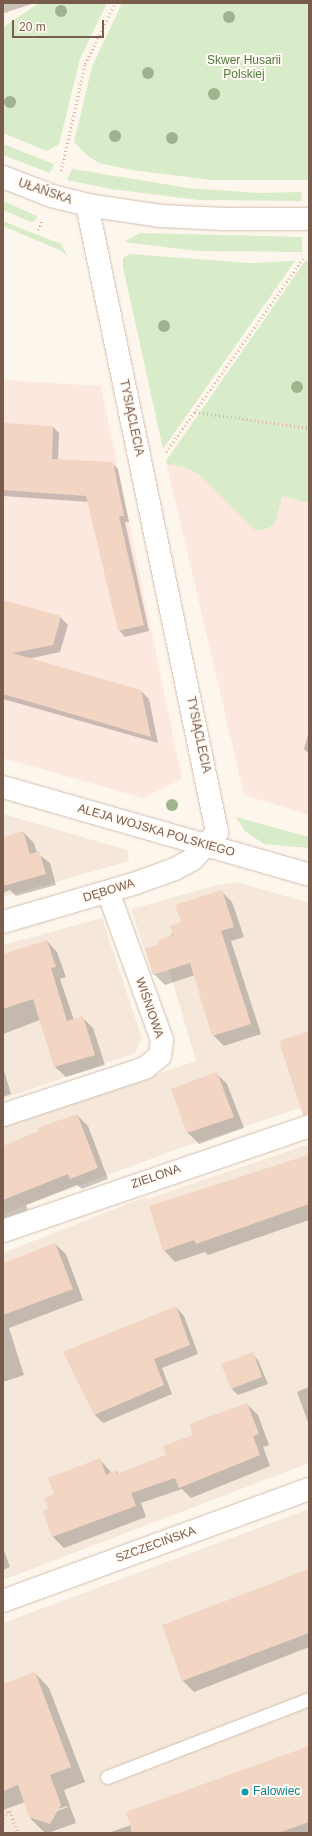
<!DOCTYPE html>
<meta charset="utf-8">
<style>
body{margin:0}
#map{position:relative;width:312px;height:1836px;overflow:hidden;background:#fdf6ec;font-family:Arial,sans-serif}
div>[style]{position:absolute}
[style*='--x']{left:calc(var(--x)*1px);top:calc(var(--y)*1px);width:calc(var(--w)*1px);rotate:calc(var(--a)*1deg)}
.residential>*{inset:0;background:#f5e8da}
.commercial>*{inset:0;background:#fde8e0}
.green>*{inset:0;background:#d8ecc9}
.shadow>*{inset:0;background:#0003}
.building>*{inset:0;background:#f3d5c3}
.path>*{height:2.5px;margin-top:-1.25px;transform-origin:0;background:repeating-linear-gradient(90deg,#d9b8a5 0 1px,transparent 0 4px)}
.roads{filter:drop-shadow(0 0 1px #d1beb0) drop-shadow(0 0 1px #d1beb0)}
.service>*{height:13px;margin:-6.5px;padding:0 6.5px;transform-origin:6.5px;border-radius:6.5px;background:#fff}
.minor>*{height:22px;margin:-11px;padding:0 11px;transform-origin:11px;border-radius:11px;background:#fff}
.secondary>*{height:22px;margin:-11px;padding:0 11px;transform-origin:11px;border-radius:11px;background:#fff}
.trees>*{width:12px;height:12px;margin:-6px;border-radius:50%;background:#a0b28e}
.dots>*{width:11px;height:11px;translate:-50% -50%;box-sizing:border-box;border:2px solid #fffaf3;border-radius:50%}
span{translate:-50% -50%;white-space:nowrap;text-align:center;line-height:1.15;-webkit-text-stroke:4px #fffaf3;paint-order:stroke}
.park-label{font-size:12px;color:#537a41}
.street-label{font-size:12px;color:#7a5c4d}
.culture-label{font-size:12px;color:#0d838f}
.left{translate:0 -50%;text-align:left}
.frame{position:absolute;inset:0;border:4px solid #7a5c4d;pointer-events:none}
.scale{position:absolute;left:12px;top:20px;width:92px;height:18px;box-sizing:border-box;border:2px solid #7a5c4d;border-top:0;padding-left:5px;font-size:12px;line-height:14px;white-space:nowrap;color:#7a5c4d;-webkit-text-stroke:3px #fffaf3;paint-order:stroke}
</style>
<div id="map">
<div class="residential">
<i style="clip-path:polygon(3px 814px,127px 850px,129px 861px,3px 897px)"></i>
<i style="clip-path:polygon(237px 882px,309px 903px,309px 1105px,175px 1150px,3px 1214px,3px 1127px,196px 1061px,169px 970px,153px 975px,131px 909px,218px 885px)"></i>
<i style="clip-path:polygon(102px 918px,142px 1038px,135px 1053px,3px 1099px,3px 945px)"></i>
<i style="clip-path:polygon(309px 1144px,309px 1463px,3px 1580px,3px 1253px,145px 1197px,147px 1199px)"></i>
<i style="clip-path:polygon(309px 1509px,309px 1833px,3px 1833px,3px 1623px)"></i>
</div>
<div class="commercial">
<i style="clip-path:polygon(3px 380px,101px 386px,182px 779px,143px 798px,3px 758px)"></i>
<i style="clip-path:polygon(309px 451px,309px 815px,244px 795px,166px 461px)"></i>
</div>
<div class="green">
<i style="clip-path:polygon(39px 3px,107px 3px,80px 59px,59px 144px,47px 151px,3px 133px,3px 27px)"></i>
<i style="clip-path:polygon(122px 3px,309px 3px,309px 180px,211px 180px,132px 170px,99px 163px,88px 156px,74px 142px,92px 67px)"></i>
<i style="clip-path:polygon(3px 144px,54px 164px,50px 173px,3px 155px)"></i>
<i style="clip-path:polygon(72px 169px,188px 188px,260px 193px,301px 192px,302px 201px,199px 200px,111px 189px,67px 180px)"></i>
<i style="clip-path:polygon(3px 201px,37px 216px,36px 220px,31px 222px,3px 210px)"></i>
<i style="clip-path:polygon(3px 221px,61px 244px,68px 257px,62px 251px,3px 226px)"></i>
<i style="clip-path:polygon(140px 233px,302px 237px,302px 252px,198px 251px,124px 242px)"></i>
<i style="clip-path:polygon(130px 254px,249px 263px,295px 261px,163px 449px,123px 267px,123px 258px)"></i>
<i style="clip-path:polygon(305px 261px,309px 261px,309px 503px,282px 496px,276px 520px,272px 526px,263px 530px,255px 530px,200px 475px,184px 467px,167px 464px,166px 461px)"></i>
<i style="clip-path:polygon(236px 817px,309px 837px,309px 848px,264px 844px,245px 831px)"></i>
</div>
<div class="shadow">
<i style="clip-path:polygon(3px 3px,35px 3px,4px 13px)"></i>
<i style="clip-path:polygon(3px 424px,53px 427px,59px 433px,58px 460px,112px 463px,118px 469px,129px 522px,125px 522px,149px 631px,125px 637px,119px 630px,89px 502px,3px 496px)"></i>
<i style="clip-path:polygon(3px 601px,60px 617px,68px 625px,60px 652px,28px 659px,141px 691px,149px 699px,158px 743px,3px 699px)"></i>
<i style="clip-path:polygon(309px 731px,309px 754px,304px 749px)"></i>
<i style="clip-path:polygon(23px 832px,34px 843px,37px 853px,50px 863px,56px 885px,16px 896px,10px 890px,3px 893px,3px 838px)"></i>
<i style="clip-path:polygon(221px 891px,232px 902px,244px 937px,231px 941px,261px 1034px,224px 1046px,213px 1035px,195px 975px,165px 985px,154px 974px,160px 945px)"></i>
<i style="clip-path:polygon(47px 941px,57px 952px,66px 977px,60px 979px,74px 1020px,83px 1018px,93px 1028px,105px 1065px,66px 1077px,55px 1067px,40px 1020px,3px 1034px,3px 956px)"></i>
<i style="clip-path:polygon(3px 1067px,11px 1094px,3px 1097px)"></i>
<i style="clip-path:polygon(216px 1073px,227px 1084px,244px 1128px,199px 1144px,188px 1133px,172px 1089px)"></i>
<i style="clip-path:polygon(77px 1115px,88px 1126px,108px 1179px,82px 1189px,77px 1185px,26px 1205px,28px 1210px,3px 1219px,3px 1147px)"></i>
<i style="clip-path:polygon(309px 1155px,309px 1220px,208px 1255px,205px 1252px,175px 1262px,164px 1250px,150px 1207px)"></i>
<i style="clip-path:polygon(55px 1244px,66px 1254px,83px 1300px,9px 1328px,24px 1375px,3px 1382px,3px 1265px)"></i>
<i style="clip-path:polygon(176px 1307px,184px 1316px,198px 1354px,162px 1368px,172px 1394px,103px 1423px,94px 1414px)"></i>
<i style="clip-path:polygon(252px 1354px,258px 1360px,268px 1384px,238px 1395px,232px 1389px)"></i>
<i style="clip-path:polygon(309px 1387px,309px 1425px,297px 1392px)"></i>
<i style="clip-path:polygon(247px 1404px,258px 1415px,269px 1445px,263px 1447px,270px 1466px,191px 1498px,182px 1489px,141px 1503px,146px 1517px,64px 1548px,53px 1537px,44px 1511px,49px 1510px,55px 1495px,100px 1460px,112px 1473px,116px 1471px,119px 1474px,167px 1455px,194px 1435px)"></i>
<i style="clip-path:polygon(3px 1548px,10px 1567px,3px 1570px)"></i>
<i style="clip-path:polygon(309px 1576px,309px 1647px,194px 1692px,183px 1681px,163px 1626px)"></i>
<i style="clip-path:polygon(evenodd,35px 1673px,49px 1688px,85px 1782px,64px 1790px,76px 1823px,48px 1833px,45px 1833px,31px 1819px,25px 1802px,3px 1810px,3px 1686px,35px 1673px,67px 1806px,68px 1807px,38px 1818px,38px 1816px,67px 1806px)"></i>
<i style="clip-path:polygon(309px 1747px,309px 1833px,108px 1833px,131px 1825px)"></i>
</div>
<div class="building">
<i style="clip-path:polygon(3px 423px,53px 426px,52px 459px,113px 462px,124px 516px,119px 516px,144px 625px,118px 631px,86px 496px,3px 490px)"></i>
<i style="clip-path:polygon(3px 600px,61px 616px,53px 645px,12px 653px,141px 690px,151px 737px,3px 694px)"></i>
<i style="clip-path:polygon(23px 831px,30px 854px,39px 851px,46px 874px,3px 886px,3px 837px)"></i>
<i style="clip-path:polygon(222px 890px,234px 927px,221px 931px,251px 1024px,212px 1036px,190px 963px,153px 975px,145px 949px,159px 944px,158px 940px,173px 935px,170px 926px,181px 922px,175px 905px)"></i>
<i style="clip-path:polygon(47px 940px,56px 967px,51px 968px,67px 1021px,83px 1016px,95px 1055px,54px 1067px,33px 999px,3px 1009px,3px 954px)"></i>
<i style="clip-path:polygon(309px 1031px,309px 1114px,303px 1115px,279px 1041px)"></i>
<i style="clip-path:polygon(217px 1072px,234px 1117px,187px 1133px,171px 1089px)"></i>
<i style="clip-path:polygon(77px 1114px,98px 1168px,70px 1179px,68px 1174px,3px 1200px,3px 1146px,39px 1131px,37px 1128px)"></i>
<i style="clip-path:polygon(309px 1155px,309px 1204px,196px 1244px,194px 1240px,163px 1251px,149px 1206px)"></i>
<i style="clip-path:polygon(55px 1243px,73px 1289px,3px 1315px,3px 1263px)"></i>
<i style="clip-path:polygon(176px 1306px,190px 1345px,154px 1359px,164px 1385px,94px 1415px,63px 1352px)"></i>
<i style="clip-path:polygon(253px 1352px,262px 1377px,231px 1389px,221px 1364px)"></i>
<i style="clip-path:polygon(247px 1403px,259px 1434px,253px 1436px,260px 1455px,179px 1488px,175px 1478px,131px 1493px,136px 1506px,52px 1537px,43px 1511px,48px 1509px,44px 1498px,54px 1494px,48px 1478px,100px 1458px,106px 1475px,116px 1470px,117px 1474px,166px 1455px,163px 1446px,193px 1435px,189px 1424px)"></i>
<i style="clip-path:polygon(309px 1569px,309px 1633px,182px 1681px,162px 1625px)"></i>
<i style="clip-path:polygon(35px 1672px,71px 1767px,50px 1775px,61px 1805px,50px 1824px,29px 1817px,18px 1785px,3px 1791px,3px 1684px)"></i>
<i style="clip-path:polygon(309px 1746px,309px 1822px,278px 1833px,132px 1833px,126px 1812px)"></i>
</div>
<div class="path">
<i style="--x:3;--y:13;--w:20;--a:-30"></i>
<i style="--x:61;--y:171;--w:110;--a:-77.4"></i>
<i style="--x:85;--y:64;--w:68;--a:-63.8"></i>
<i style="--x:38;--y:230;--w:10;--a:-66"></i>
<i style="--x:195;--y:412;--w:115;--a:8"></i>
<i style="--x:166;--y:452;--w:239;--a:-54.7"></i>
<i style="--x:10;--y:1811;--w:23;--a:70"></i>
<i style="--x:3;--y:1814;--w:7;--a:-27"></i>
<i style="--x:3;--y:1818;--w:10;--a:-45"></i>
</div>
<div class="roads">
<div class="service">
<i style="--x:107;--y:1777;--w:217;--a:-21.1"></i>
</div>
<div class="minor">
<i style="--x:3;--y:177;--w:53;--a:21.2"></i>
<i style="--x:52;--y:196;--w:36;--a:14"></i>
<i style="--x:87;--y:205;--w:75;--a:8.5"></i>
<i style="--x:161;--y:216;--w:63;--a:2.7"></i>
<i style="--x:224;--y:219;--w:85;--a:0"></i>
<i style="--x:3;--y:922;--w:139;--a:-16.3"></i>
<i style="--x:136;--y:883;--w:41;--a:-19.7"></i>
<i style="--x:175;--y:869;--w:21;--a:-29"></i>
<i style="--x:193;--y:859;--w:36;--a:-48"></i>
<i style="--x:217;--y:832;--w:640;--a:-101.71"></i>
<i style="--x:3;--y:1115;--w:150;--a:-18.3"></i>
<i style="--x:145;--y:1068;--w:19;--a:-39"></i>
<i style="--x:160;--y:1056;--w:16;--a:-83"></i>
<i style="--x:162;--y:1040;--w:158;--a:-110"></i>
<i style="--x:3;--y:1231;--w:324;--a:-18.9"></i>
<i style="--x:3;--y:1601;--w:326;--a:-20.1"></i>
</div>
<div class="secondary">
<i style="--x:3;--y:787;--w:318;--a:16"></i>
</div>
</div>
<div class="trees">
<i style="left:61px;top:11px"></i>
<i style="left:229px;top:17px"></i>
<i style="left:148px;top:73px"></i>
<i style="left:214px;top:94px"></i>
<i style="left:10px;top:102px"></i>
<i style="left:115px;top:136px"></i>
<i style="left:172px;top:138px"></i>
<i style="left:164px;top:326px"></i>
<i style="left:297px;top:387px"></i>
<i style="left:172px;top:805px"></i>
</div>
<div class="dots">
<i style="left:245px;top:1792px;background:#0f9aa8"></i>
</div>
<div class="park-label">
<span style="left:244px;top:68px">Skwer Husarii<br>Polskiej</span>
</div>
<div class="street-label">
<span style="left:45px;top:192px;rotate:19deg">UŁAŃSKA</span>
<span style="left:131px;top:418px;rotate:78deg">TYSIĄCLECIA</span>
<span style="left:198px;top:735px;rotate:78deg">TYSIĄCLECIA</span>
<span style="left:156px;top:831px;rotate:16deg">ALEJA WOJSKA POLSKIEGO</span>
<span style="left:109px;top:891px;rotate:-17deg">DĘBOWA</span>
<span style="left:149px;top:1008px;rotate:71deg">WIŚNIOWA</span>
<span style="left:156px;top:1177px;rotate:-19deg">ZIELONA</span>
<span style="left:156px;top:1545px;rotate:-20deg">SZCZECIŃSKA</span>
</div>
<div class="culture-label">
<span class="left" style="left:253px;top:1792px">Falowiec</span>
</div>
<div class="frame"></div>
<div class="scale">20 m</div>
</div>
